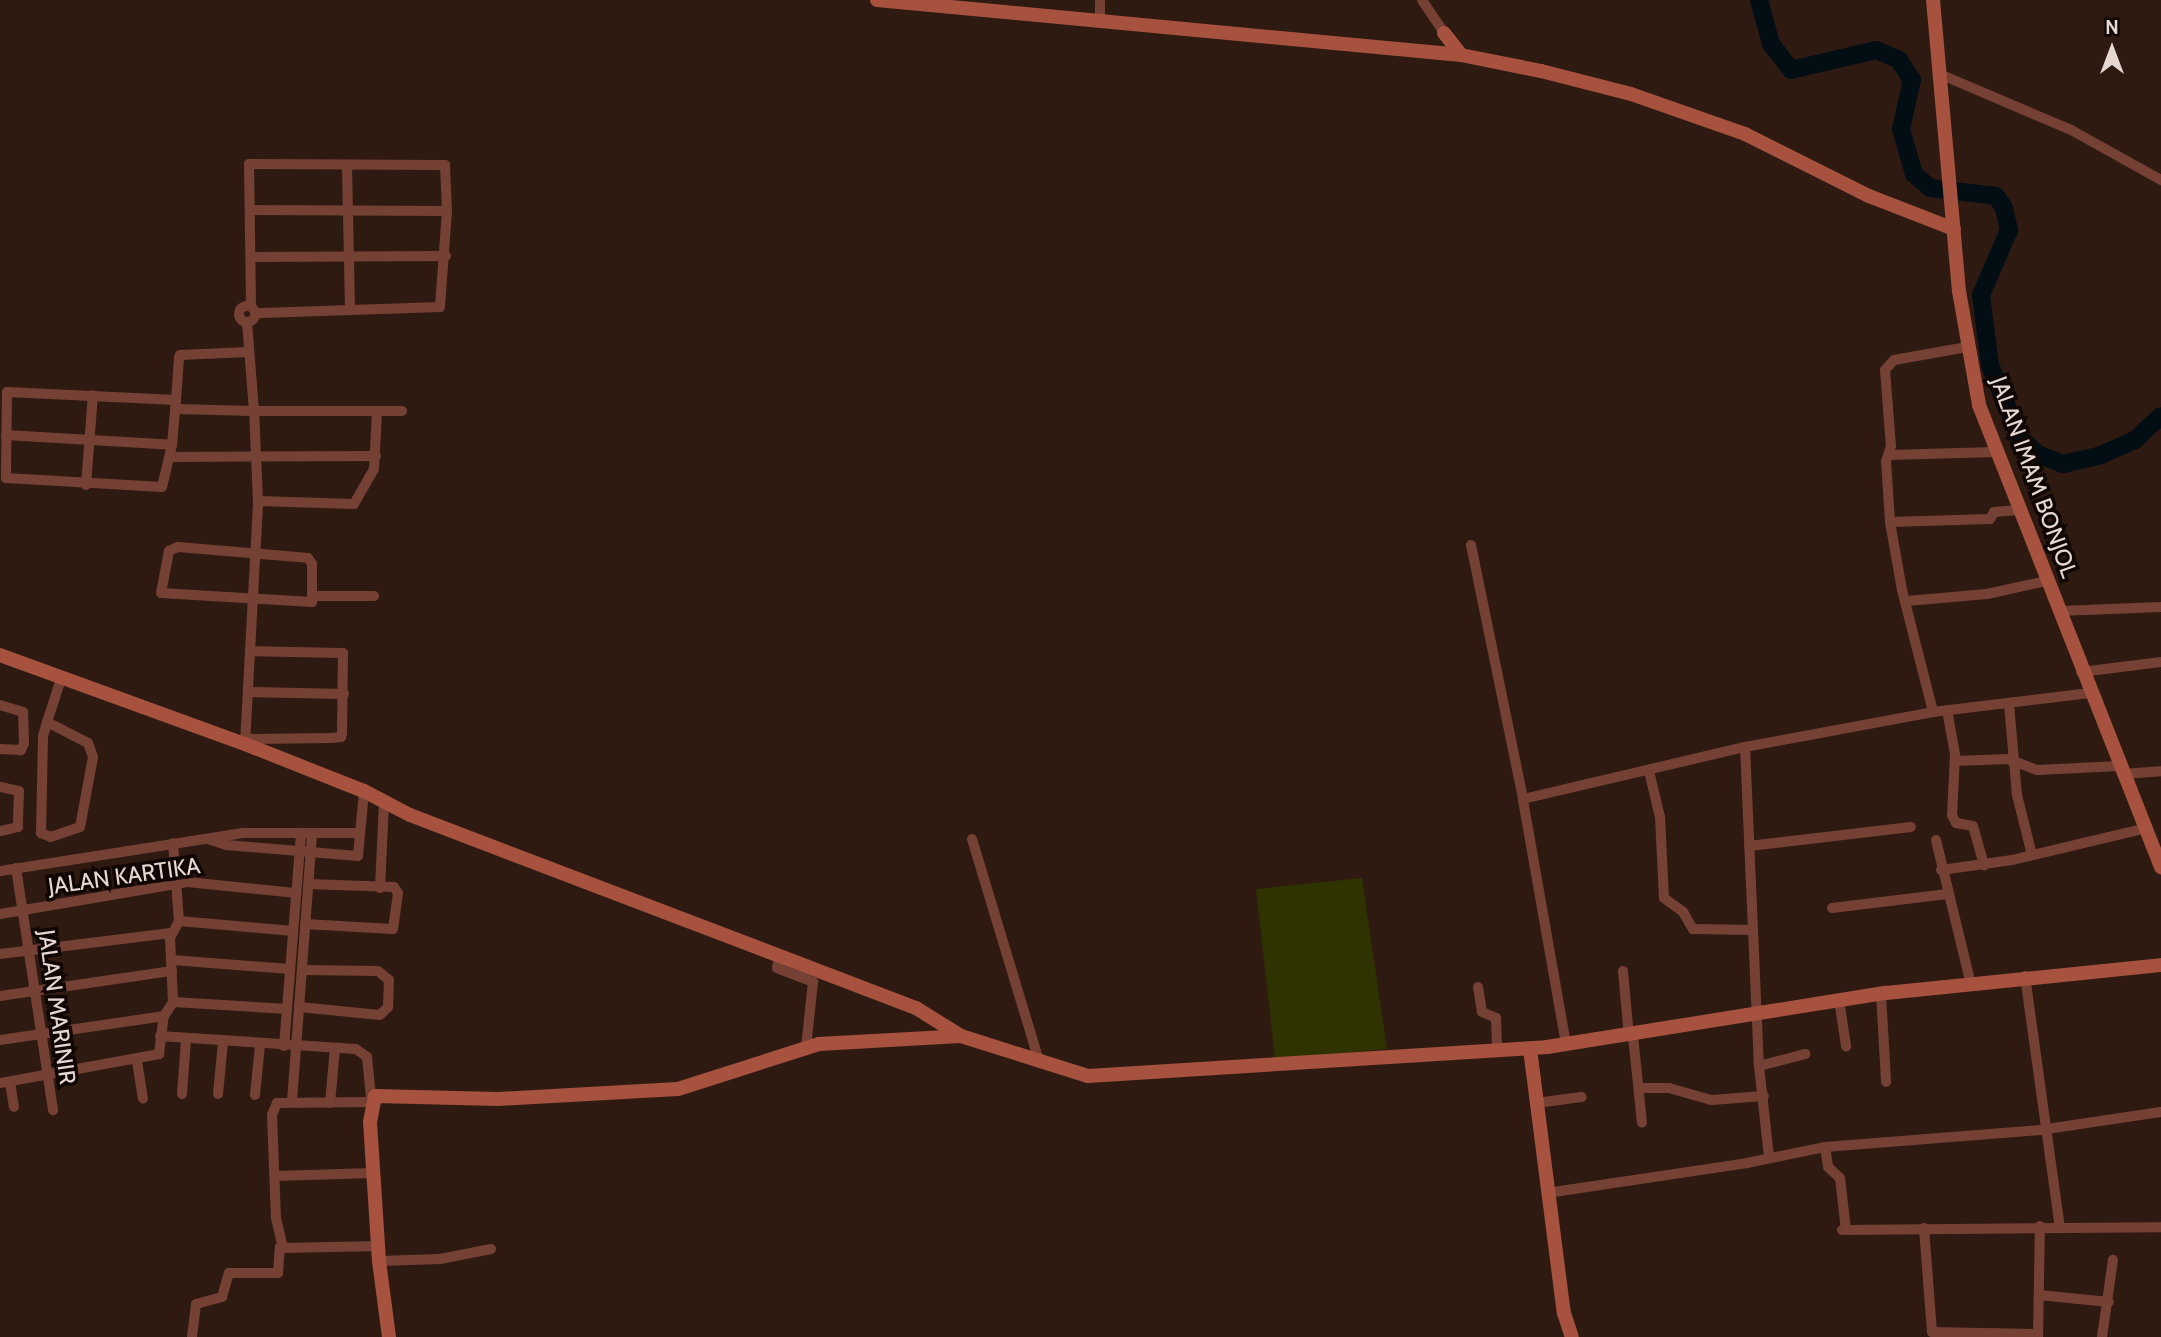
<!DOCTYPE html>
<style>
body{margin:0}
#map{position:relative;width:2161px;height:1337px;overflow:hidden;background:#2f1a12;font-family:Cabin,sans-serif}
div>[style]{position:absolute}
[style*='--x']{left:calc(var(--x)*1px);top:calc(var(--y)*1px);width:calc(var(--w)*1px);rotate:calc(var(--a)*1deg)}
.green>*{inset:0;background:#2e3300}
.river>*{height:18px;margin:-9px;padding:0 9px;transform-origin:9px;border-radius:9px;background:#020e13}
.street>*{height:10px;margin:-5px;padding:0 5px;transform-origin:5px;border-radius:5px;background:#764135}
.street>.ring{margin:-5px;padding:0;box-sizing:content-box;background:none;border:10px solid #764135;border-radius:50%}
.secondary>*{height:14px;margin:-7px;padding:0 7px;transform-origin:7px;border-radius:7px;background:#a6523e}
span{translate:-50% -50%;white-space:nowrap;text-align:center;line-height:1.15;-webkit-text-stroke:7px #100705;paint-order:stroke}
.street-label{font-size:23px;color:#e6d7d2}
.north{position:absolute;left:2077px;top:14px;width:70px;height:70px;-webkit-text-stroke:5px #100705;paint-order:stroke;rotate:0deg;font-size:19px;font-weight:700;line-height:28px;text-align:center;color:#e6d7d2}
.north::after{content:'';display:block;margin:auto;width:24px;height:32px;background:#e6d7d2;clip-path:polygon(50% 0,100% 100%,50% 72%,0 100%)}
</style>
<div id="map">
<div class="green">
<i style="clip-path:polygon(1362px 878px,1387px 1049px,1275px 1059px,1256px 889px)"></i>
</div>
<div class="river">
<i style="--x:1759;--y:0;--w:46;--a:74.7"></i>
<i style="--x:1771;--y:44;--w:33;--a:52"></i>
<i style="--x:1791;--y:70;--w:87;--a:-13.2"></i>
<i style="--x:1876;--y:50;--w:25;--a:23"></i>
<i style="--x:1899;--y:60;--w:24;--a:57"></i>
<i style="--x:1912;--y:80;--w:50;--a:102.7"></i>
<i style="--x:1901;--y:129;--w:47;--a:73.9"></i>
<i style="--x:1914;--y:174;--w:21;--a:41"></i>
<i style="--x:1930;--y:188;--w:66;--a:6.9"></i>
<i style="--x:1996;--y:196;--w:14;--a:56"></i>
<i style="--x:2004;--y:208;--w:23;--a:77"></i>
<i style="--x:2009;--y:230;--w:71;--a:113.3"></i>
<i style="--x:1981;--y:295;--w:71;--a:82.7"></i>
<i style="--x:1990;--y:365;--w:79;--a:67.7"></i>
<i style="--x:2020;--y:438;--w:24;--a:42"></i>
<i style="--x:2038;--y:454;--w:27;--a:22"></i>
<i style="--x:2063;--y:464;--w:39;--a:-13"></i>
<i style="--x:2101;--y:455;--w:37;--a:-24"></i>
<i style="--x:2135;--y:440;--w:35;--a:-43"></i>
</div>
<div class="street">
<i style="--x:1422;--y:0;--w:40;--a:56"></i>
<i style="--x:1100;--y:23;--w:23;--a:-90"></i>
<i style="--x:1942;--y:75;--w:142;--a:23.1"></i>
<i style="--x:2073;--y:131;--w:101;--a:29.1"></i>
<i style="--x:347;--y:166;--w:142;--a:88.8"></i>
<i style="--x:250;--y:210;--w:197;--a:0.3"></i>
<i style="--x:253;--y:257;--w:193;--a:-0.3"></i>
<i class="ring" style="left:239px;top:306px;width:6px;height:6px"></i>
<i style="--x:251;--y:306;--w:142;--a:-90.8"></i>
<i style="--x:249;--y:164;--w:196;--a:0.3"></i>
<i style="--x:445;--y:165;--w:46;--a:87.5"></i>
<i style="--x:447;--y:211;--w:96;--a:94.2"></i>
<i style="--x:440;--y:307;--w:185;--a:178.1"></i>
<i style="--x:1967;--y:347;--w:74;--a:169.9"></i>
<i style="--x:1894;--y:360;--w:13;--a:132"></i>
<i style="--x:1885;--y:370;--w:76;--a:85.5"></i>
<i style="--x:1891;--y:446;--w:16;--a:108"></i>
<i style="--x:1886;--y:461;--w:61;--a:86.2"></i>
<i style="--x:1890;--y:522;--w:69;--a:80"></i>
<i style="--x:1902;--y:590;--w:126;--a:75.7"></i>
<i style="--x:1933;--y:712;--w:158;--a:-6.9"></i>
<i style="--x:176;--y:400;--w:169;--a:-177.3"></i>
<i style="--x:7;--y:392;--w:86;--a:90.7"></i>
<i style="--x:6;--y:478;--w:156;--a:3.3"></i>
<i style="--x:162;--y:487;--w:43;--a:-76.6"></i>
<i style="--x:172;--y:445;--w:45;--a:-84.9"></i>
<i style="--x:176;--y:400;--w:42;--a:-85.9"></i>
<i style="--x:179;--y:358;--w:3;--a:-72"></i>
<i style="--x:180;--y:355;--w:68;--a:-2.5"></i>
<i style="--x:175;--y:409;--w:79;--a:1.5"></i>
<i style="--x:254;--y:411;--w:89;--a:-94.5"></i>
<i style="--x:6;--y:435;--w:166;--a:3.4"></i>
<i style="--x:1889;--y:455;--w:106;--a:-1.6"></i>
<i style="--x:170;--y:457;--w:206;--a:-0.3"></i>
<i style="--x:86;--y:485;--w:90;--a:-85.6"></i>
<i style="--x:258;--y:501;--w:96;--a:1.8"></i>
<i style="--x:354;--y:504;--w:40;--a:-60.3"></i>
<i style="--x:374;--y:469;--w:57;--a:-87"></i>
<i style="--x:1890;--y:522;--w:100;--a:-1.7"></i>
<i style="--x:1990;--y:519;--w:8;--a:-60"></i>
<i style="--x:1994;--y:512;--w:24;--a:-5"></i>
<i style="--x:1471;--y:545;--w:259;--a:78.4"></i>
<i style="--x:178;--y:547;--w:130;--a:4.8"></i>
<i style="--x:308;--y:558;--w:7;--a:56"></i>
<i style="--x:312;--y:564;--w:38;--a:90"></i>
<i style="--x:312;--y:602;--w:151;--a:-176.6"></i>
<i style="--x:161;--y:593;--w:43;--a:-79.2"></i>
<i style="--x:169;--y:551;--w:10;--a:-24"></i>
<i style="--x:313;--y:596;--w:61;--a:0"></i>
<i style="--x:1907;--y:601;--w:80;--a:-5"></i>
<i style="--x:1987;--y:594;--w:60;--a:-12.4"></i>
<i style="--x:2059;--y:611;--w:102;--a:-2.2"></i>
<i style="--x:2081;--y:672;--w:81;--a:-7.1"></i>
<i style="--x:248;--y:692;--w:96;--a:1.2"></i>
<i style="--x:2009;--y:704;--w:91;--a:85"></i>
<i style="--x:2017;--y:795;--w:62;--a:76"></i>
<i style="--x:0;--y:705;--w:24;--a:17"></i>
<i style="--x:23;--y:712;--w:31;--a:88"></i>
<i style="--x:24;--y:743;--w:8;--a:113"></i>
<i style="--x:21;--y:750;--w:21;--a:-177"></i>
<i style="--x:1947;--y:710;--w:45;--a:79.7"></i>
<i style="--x:1955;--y:754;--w:61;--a:92.8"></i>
<i style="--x:1952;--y:815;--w:9;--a:63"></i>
<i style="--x:1956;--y:823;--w:17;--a:10"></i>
<i style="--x:1973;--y:826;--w:41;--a:74.2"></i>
<i style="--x:47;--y:722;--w:46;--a:27.1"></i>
<i style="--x:88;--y:743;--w:15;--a:70"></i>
<i style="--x:93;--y:757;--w:71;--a:100.5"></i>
<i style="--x:80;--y:827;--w:31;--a:161"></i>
<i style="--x:51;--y:837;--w:11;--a:-158"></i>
<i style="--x:41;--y:833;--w:97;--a:-88.8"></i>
<i style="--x:43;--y:736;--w:15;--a:-74"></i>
<i style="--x:47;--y:722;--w:45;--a:-72"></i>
<i style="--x:244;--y:739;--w:88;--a:-0.7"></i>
<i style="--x:332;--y:738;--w:9;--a:-6"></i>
<i style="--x:341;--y:737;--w:4;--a:-76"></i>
<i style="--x:342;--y:733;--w:80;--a:-89.3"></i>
<i style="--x:343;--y:653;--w:92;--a:-178.8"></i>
<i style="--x:245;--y:744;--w:243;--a:-86.9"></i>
<i style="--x:258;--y:501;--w:90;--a:-92.5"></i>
<i style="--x:254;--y:411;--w:148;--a:0"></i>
<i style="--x:1745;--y:747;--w:183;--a:87.5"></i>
<i style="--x:1955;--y:761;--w:53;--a:-2.2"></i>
<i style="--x:2008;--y:759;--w:31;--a:21"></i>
<i style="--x:2037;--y:770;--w:82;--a:-2.8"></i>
<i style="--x:1649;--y:771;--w:47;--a:76.6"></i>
<i style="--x:1660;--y:817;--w:81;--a:87.2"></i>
<i style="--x:1664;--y:898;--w:24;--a:36"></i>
<i style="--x:1683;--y:912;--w:20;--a:60"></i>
<i style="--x:1693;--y:929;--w:60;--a:1"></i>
<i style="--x:1753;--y:930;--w:136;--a:87.5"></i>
<i style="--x:1759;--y:1066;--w:91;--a:83.7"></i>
<i style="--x:2122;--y:774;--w:39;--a:-4"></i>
<i style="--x:0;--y:787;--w:19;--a:12"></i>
<i style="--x:19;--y:791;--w:36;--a:92"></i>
<i style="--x:18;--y:827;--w:18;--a:167"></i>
<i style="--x:208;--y:839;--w:20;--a:18"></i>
<i style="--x:227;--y:845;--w:131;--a:4.8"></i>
<i style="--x:358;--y:856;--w:65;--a:-84.7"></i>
<i style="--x:972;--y:839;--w:232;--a:73.2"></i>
<i style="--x:1936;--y:840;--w:145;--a:76.4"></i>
<i style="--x:1749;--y:846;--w:163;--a:-6.7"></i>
<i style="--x:16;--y:868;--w:245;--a:81.3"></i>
<i style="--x:1941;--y:870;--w:72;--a:-8"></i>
<i style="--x:2012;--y:860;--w:138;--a:-13.4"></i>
<i style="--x:0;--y:871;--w:246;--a:-8.9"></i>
<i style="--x:243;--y:833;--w:116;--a:0"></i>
<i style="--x:380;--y:888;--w:84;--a:-87.3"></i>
<i style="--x:1832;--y:908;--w:116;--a:-6.9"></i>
<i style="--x:0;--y:914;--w:190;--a:-9.7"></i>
<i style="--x:187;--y:882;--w:110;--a:5.8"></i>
<i style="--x:179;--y:921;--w:114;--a:5"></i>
<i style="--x:305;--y:924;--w:88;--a:3.3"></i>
<i style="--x:393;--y:929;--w:36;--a:-82"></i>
<i style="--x:398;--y:893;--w:7;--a:-124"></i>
<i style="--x:394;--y:887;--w:86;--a:-178"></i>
<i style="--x:0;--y:954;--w:172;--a:-7"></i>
<i style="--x:779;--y:957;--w:11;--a:100"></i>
<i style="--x:777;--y:968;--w:39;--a:21"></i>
<i style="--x:813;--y:982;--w:66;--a:96.1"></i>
<i style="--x:172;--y:960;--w:118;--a:4.4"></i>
<i style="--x:1623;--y:971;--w:66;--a:84.8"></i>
<i style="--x:2025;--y:976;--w:253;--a:82.1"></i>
<i style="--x:1478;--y:987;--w:25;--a:81"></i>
<i style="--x:1482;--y:1012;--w:15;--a:23"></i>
<i style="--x:1496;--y:1018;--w:32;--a:88"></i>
<i style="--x:1881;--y:994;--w:88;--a:86.7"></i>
<i style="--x:0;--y:996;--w:174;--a:-8.3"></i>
<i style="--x:1839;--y:1000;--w:47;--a:81.3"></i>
<i style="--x:173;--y:1002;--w:114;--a:3.5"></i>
<i style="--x:299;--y:1007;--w:81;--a:5.6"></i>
<i style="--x:380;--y:1015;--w:11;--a:-45"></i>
<i style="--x:388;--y:1007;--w:27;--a:-88"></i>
<i style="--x:389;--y:980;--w:14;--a:-141"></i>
<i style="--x:378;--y:971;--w:76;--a:-179.2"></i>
<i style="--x:160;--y:1036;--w:196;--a:3.8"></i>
<i style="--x:356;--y:1049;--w:14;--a:36"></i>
<i style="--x:367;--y:1057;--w:41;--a:84.4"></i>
<i style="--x:1633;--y:1036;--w:87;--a:84.1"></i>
<i style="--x:0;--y:1040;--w:166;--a:-8.3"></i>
<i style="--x:1566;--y:1044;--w:249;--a:-100"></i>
<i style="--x:1523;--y:799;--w:228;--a:-13.2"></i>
<i style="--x:1745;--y:747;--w:191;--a:-10.5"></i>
<i style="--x:284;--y:1046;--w:214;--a:-85.4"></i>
<i style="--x:137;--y:1061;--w:38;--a:81"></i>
<i style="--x:1759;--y:1066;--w:48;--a:-14.6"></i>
<i style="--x:10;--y:1082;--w:25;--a:81"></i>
<i style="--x:0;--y:1083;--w:162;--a:-10.3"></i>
<i style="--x:159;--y:1054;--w:38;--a:-83"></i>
<i style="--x:164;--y:1016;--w:17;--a:-57"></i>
<i style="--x:173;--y:1002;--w:64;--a:-92.7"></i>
<i style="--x:170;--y:938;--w:19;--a:-62"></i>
<i style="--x:179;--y:921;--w:78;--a:-94.4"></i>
<i style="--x:1641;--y:1088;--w:28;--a:0"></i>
<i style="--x:1669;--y:1088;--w:44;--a:15.9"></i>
<i style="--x:1711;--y:1100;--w:53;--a:-4.3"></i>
<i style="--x:182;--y:1094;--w:55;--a:-85.8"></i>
<i style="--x:218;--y:1094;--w:52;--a:-84.5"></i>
<i style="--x:255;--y:1095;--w:50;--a:-84.3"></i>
<i style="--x:292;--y:1101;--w:268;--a:-85.7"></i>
<i style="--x:370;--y:1102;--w:93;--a:179.4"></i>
<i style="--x:277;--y:1103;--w:13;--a:113"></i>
<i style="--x:272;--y:1115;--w:103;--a:87.8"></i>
<i style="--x:276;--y:1218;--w:31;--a:77"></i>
<i style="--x:283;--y:1248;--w:95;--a:-1.2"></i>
<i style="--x:330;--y:1103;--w:55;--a:-84.8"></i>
<i style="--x:1536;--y:1103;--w:46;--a:-7.4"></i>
<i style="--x:1825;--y:1147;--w:20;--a:81"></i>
<i style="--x:1828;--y:1167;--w:16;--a:43"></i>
<i style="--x:1840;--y:1178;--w:52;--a:83.4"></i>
<i style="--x:275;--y:1176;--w:98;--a:-1.8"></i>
<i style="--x:1547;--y:1193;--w:202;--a:-8.5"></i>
<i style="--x:1747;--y:1163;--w:80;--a:-11.6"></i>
<i style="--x:1825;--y:1147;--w:216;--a:-4.5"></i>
<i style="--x:2040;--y:1130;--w:122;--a:-8.5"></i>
<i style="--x:1924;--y:1228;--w:104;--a:85.6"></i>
<i style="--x:1932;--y:1332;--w:106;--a:1.1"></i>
<i style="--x:1842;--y:1230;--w:319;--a:-0.5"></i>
<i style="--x:379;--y:1261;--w:61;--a:-1.9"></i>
<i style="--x:440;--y:1259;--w:52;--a:-11.1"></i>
<i style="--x:2039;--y:1295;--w:70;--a:5.7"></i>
<i style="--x:192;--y:1337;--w:33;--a:-83"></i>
<i style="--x:196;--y:1304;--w:27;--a:-15"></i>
<i style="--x:222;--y:1297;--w:25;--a:-74"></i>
<i style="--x:229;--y:1273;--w:49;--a:0"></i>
<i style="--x:278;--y:1273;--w:26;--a:-86"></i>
<i style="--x:2038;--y:1337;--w:111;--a:-89"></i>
<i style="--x:2102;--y:1337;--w:78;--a:-81.9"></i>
</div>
<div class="secondary">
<i style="--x:877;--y:0;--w:587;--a:5.38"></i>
<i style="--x:1461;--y:55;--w:82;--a:11.3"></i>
<i style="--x:1541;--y:71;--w:93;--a:14.3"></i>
<i style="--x:1631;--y:94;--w:121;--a:19.3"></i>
<i style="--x:1745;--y:134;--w:139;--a:26.6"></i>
<i style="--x:1869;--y:196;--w:91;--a:21.2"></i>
<i style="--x:1933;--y:0;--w:292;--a:84.9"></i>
<i style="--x:1959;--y:291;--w:116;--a:80"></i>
<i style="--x:1979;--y:405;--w:497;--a:68.5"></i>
<i style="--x:1444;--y:33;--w:28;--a:52"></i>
<i style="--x:0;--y:655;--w:261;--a:20"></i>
<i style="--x:245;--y:744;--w:128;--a:21.6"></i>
<i style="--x:364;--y:791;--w:52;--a:27.6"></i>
<i style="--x:410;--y:815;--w:542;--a:20.88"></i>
<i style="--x:916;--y:1008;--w:53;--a:31.9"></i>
<i style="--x:961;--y:1036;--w:133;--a:17.5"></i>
<i style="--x:1088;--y:1076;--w:460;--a:-3.6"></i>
<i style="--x:1547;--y:1047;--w:343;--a:-9.1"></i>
<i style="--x:1886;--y:993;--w:276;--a:-5.8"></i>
<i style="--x:1530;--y:1049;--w:266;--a:82.7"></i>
<i style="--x:1564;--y:1313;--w:25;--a:72"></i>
<i style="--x:389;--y:1337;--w:77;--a:-97.5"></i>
<i style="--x:379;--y:1261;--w:139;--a:-93.7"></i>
<i style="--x:370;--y:1122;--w:26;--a:-79"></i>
<i style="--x:375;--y:1096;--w:123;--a:1.4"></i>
<i style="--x:498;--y:1099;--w:180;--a:-3.2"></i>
<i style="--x:678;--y:1089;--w:148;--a:-17.7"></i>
<i style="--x:819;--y:1044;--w:141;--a:-3.2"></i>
</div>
<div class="street-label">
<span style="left:2034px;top:477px;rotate:70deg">JALAN IMAM BONJOL</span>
<span style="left:124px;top:876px;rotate:-8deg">JALAN KARTIKA</span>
<span style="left:57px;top:1007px;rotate:82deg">JALAN MARINIR</span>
</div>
<div class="north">N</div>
</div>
